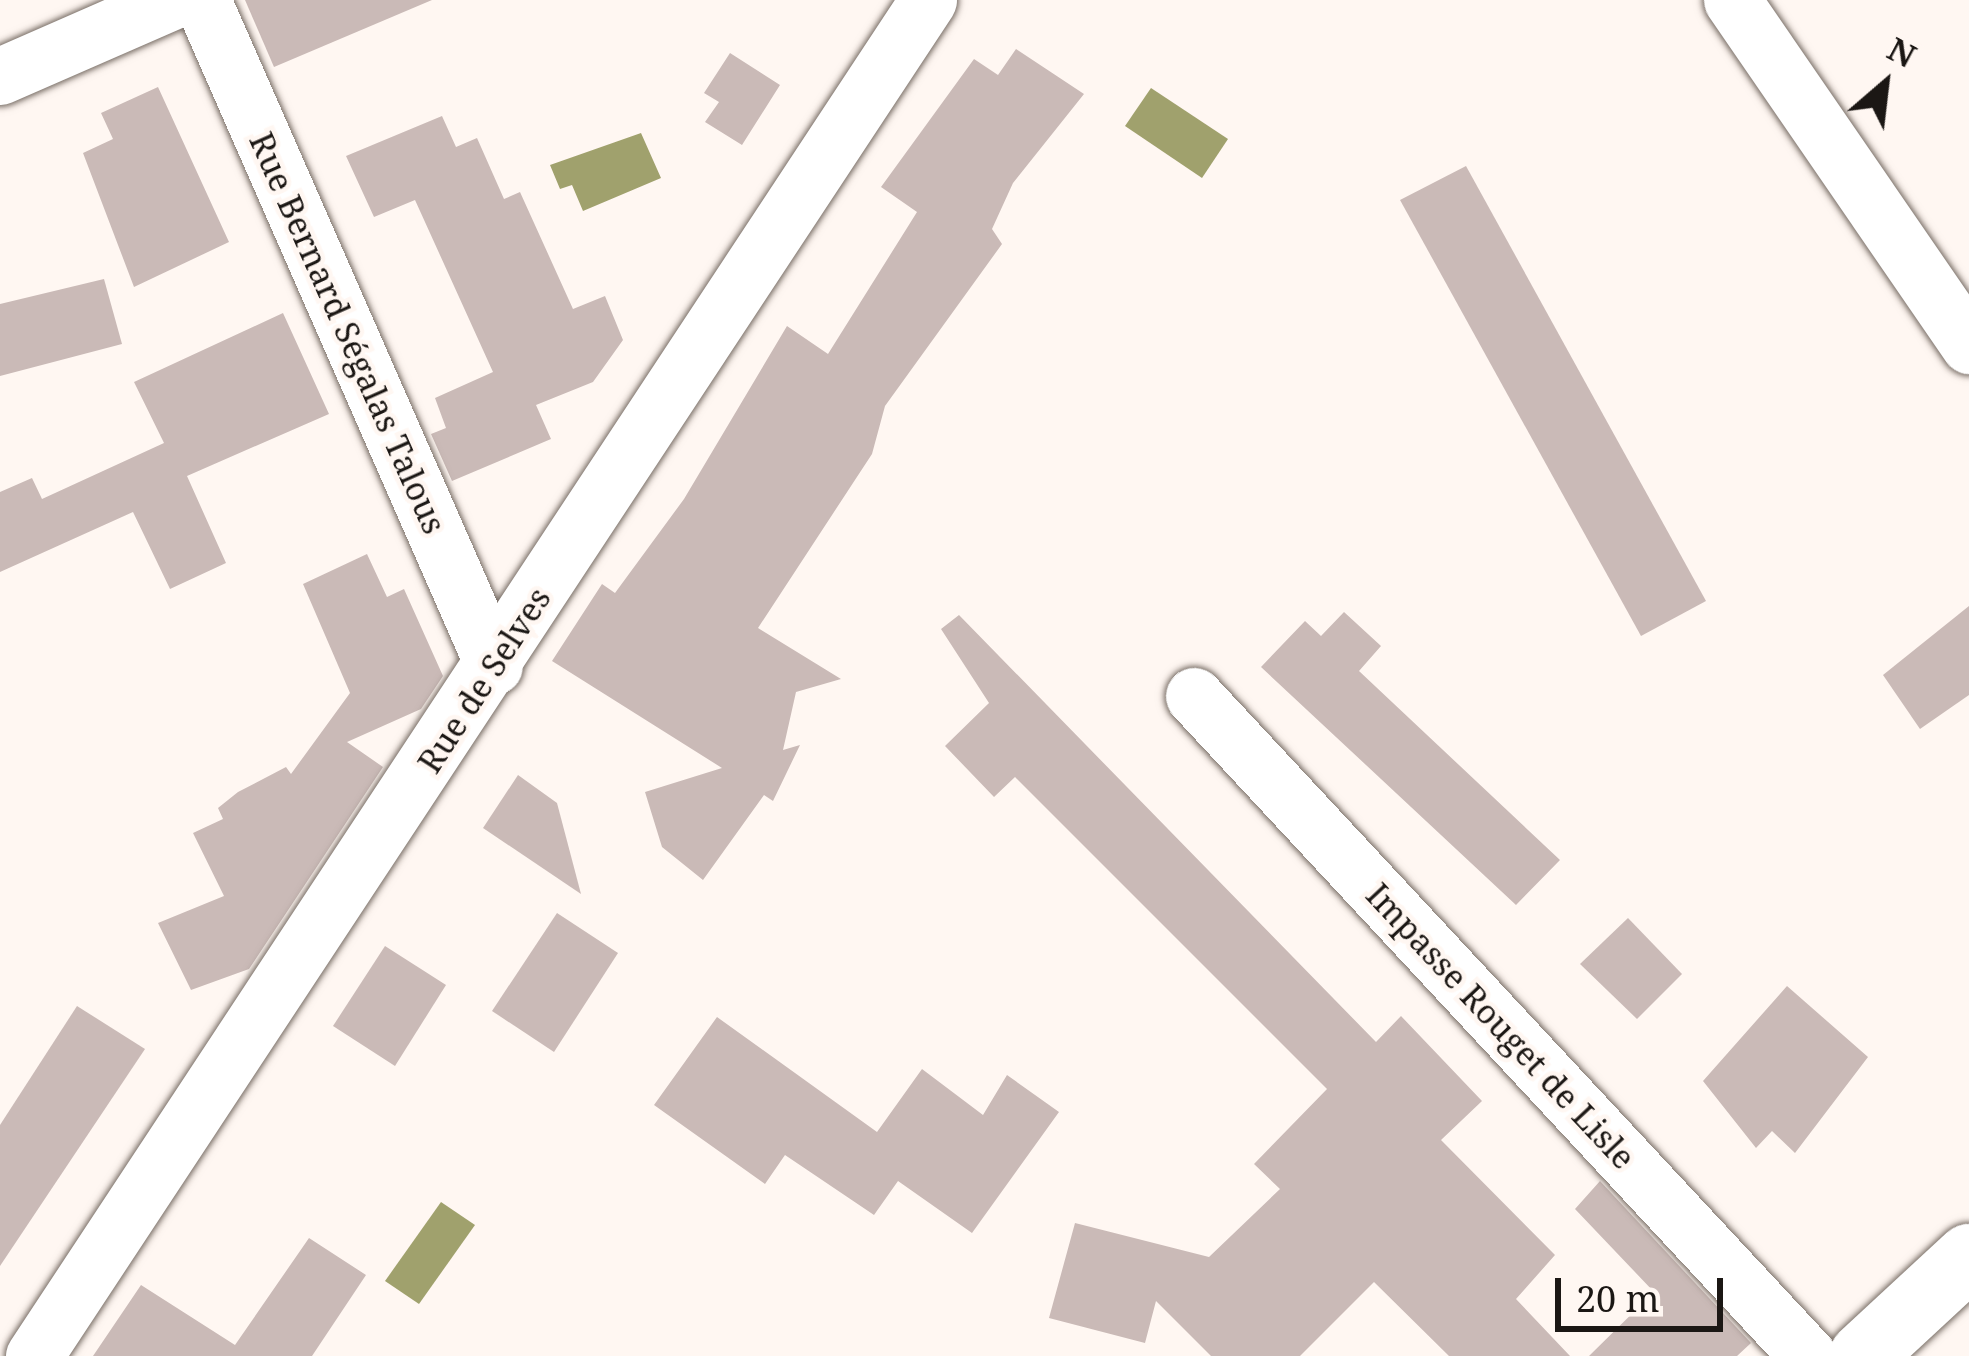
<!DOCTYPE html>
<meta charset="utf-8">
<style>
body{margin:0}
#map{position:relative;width:1969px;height:1356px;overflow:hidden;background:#fff7f2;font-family:"Noto Serif",serif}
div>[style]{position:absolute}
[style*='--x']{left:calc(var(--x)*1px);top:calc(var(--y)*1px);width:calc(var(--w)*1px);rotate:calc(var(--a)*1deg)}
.water>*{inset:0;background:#a0a16d}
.building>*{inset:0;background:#cabab7}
.roads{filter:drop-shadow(0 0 3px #796e66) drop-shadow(0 0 3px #796e66)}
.street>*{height:57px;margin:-28.5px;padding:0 28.5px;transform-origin:28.5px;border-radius:28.5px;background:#fff}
.secondary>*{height:66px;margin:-33px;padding:0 33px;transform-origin:33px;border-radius:33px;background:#fff}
span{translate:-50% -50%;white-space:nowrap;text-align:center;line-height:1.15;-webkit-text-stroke:9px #fff7f2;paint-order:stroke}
.street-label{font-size:33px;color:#1b1714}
.north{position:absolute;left:1825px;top:24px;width:120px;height:120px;-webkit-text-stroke:9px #fff7f2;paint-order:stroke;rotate:28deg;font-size:33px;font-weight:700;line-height:48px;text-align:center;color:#1b1714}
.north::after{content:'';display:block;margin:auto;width:42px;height:54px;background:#1b1714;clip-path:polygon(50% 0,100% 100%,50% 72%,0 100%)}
.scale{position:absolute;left:1555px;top:1278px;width:168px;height:54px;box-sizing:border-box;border:6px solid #1b1714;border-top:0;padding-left:15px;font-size:36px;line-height:42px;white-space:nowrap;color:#1b1714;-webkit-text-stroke:9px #fff7f2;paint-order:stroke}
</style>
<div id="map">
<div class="water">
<i style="clip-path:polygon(1151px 88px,1228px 139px,1202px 178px,1125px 126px)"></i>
<i style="clip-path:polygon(641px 133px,661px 178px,583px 211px,572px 185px,560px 189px,550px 165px)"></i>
<i style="clip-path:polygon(441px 1202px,475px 1225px,419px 1304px,385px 1281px)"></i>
</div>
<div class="building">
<i style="clip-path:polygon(245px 0,432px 0,274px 67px)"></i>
<i style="clip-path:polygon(1016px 49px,1084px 94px,1013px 183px,992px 229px,1002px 244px,885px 406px,872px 454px,758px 628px,841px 679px,796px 692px,783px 750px,800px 745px,773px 801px,764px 795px,703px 880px,662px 847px,645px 792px,722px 768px,552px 661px,602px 584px,615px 593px,684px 499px,787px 326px,828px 354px,917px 212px,881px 187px,974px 59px,998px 75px)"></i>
<i style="clip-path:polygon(730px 53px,780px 85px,742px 145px,705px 122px,719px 102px,704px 93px)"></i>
<i style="clip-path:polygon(158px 87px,229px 242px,134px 287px,83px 153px,113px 139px,101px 113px)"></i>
<i style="clip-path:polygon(442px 116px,456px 147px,477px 138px,504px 199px,520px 192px,573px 309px,605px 296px,623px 340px,593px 382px,536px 405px,551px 439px,452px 481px,431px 434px,446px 428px,435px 398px,493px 372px,415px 200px,374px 217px,346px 156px)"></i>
<i style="clip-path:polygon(1466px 166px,1706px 601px,1641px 636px,1400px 200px)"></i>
<i style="clip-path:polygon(104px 279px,122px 344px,0 376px,0 304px)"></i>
<i style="clip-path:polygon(283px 313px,329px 414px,187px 476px,226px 563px,170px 589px,133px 512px,0 572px,0 492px,32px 478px,42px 499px,164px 443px,134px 382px)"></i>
<i style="clip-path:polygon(367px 554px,387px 597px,404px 589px,443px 676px,421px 709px,347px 742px,383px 767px,249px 969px,191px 990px,158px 923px,224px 896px,193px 833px,223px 819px,218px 808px,238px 792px,286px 767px,291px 774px,350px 693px,303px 584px)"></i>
<i style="clip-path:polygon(1969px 606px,1969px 695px,1920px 729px,1883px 675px)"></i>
<i style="clip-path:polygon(1344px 612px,1381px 646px,1359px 671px,1560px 860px,1516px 905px,1261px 667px,1305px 621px,1321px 636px)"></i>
<i style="clip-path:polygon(959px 615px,1376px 1042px,1401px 1016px,1482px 1101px,1441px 1140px,1555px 1255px,1516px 1299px,1570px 1356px,1449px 1356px,1374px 1282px,1300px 1356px,1211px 1356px,1156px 1301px,1145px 1343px,1049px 1318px,1075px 1223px,1209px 1257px,1280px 1189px,1254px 1164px,1327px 1089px,1015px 777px,994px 797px,945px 746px,989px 703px,941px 629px)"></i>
<i style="clip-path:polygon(518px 775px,557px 803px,581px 894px,483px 828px)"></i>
<i style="clip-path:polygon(557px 913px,618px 953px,554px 1052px,492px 1011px)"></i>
<i style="clip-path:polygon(1628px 918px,1682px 974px,1637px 1019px,1580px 964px)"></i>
<i style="clip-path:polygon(385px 946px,446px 985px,395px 1066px,333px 1026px)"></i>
<i style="clip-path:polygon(1787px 986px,1868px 1057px,1795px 1153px,1772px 1131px,1756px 1148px,1703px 1081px)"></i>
<i style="clip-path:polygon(77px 1006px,145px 1049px,0 1266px,0 1125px)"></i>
<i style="clip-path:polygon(717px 1017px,877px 1132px,922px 1069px,983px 1115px,1007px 1075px,1059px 1112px,972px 1233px,898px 1181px,874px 1215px,785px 1155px,765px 1184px,654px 1105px)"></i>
<i style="clip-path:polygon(1600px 1181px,1751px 1343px,1737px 1356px,1589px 1356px,1654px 1292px,1575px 1209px)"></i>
<i style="clip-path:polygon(309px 1238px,366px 1275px,312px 1356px,93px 1356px,141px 1285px,235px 1345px)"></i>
</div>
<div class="roads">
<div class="street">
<i style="--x:202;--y:0;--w:727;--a:66.33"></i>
<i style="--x:1732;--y:0;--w:419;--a:55.5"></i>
<i style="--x:0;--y:76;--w:190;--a:-23.6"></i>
<i style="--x:1194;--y:696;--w:901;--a:47.07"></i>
<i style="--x:34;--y:1356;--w:1624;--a:-56.6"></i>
</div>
<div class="secondary">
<i style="--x:1862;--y:1356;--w:146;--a:-42.8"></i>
</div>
</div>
<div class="street-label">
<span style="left:348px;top:333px;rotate:66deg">Rue Bernard Ségalas Talous</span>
<span style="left:484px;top:680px;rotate:-57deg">Rue de Selves</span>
<span style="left:1501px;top:1026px;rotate:47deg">Impasse Rouget de Lisle</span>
</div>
<div class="north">N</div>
<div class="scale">20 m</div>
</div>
